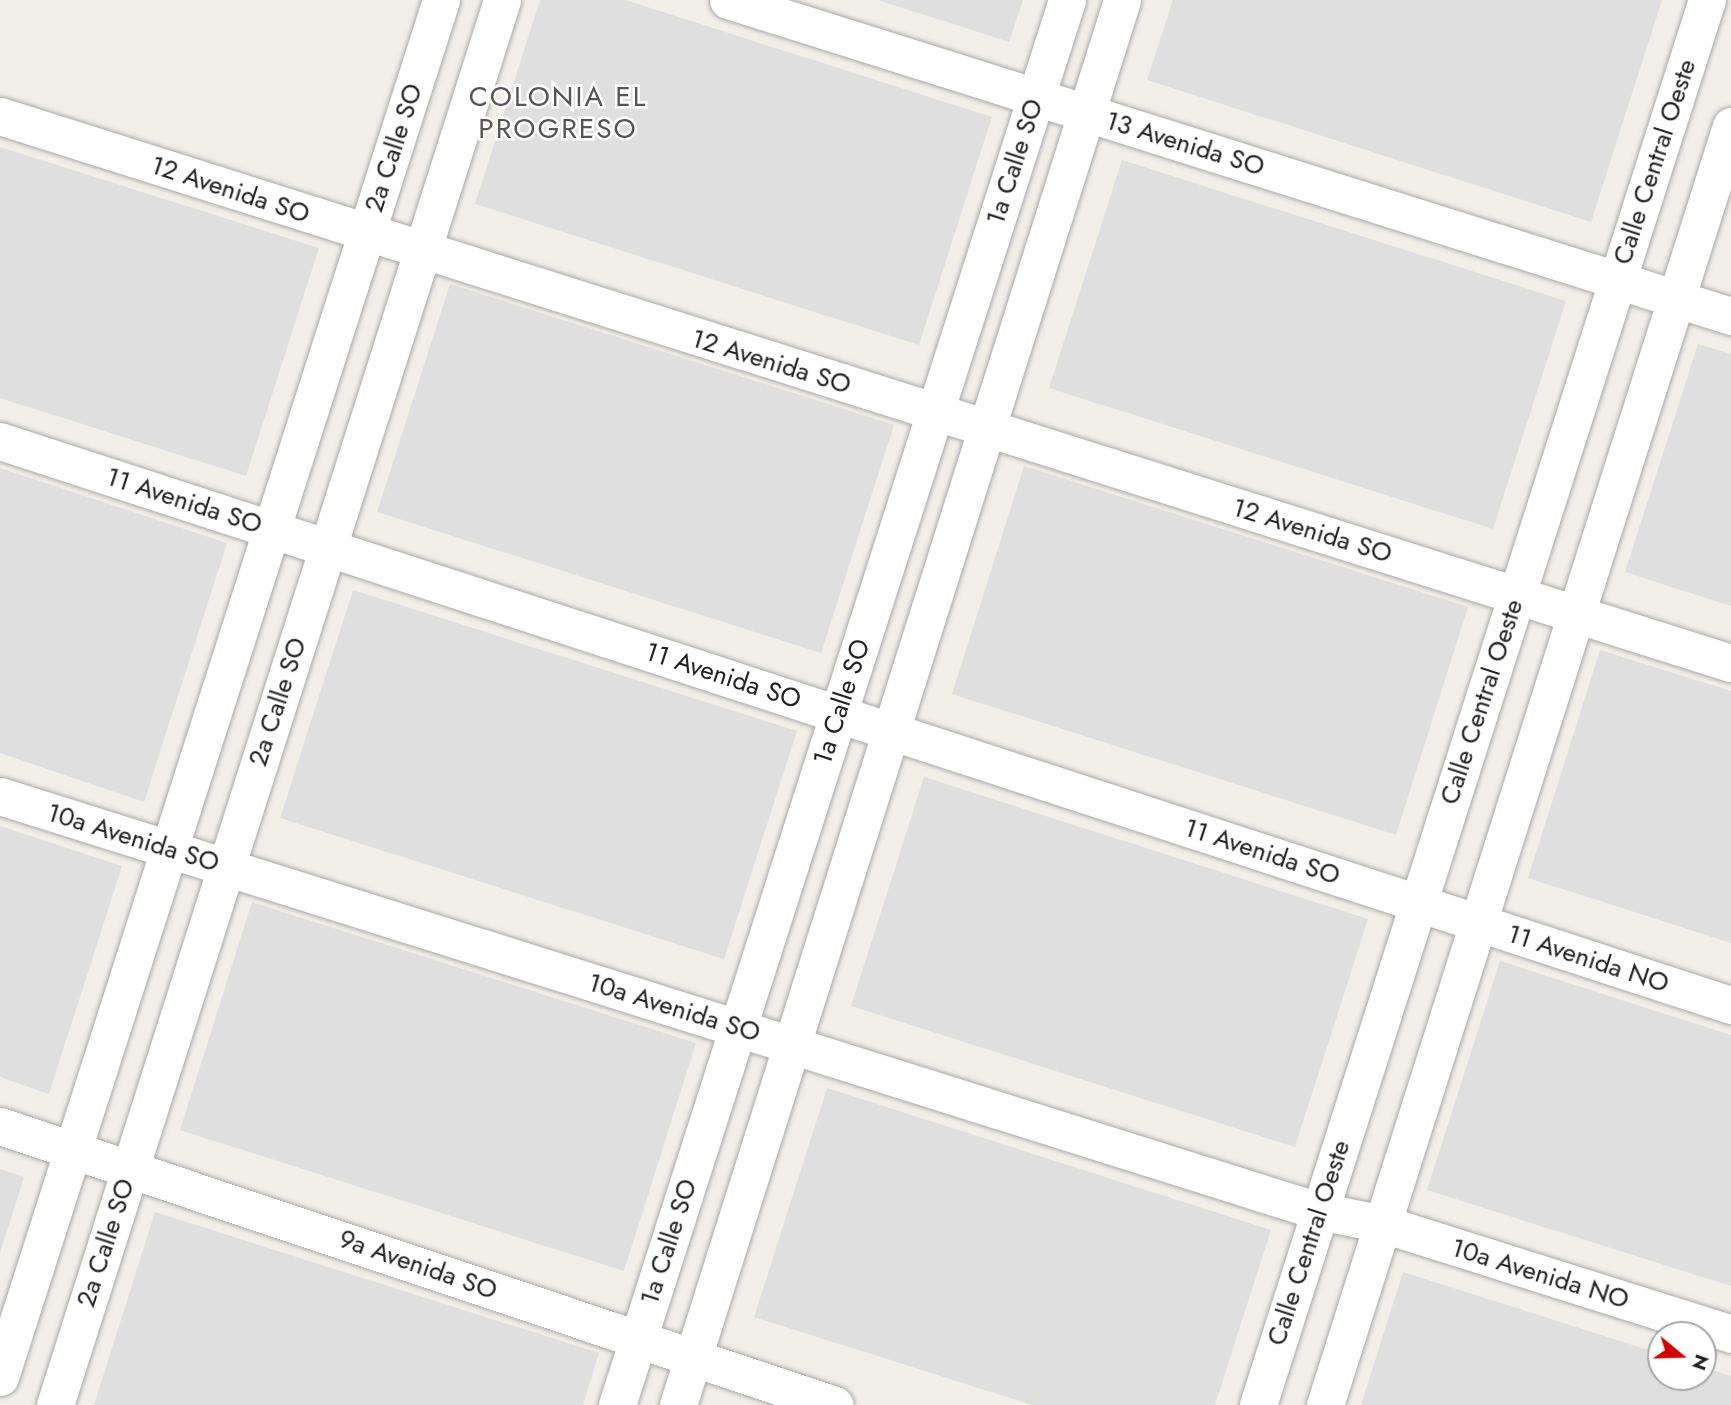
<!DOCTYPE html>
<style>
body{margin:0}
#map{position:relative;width:1731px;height:1405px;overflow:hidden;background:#f2efe9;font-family:Jost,sans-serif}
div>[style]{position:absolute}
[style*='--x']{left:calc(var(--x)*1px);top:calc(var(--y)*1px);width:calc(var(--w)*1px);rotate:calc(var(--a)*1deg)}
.residential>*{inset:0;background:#e0dfdf}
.roads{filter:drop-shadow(0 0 2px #a9a9a9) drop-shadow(0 0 2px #a9a9a9)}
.minor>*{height:37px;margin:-18.5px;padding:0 18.5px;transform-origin:18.5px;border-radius:18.5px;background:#fff}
span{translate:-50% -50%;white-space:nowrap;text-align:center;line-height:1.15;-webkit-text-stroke:5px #fff;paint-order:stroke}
.street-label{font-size:26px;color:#222}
.neighbourhood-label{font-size:28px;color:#555;letter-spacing:2px}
.north{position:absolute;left:1647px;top:1321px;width:70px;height:70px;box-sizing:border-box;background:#fff;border:2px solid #a7a7a7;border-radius:50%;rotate:109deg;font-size:19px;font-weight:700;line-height:28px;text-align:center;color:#222}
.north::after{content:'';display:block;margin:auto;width:24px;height:32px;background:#d40000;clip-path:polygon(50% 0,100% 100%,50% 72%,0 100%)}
</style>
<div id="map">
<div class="residential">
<i style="clip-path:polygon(540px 0,625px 0,992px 117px,919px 345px,475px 204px)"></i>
<i style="clip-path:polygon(878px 0,1023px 0,1009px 42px)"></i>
<i style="clip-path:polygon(1173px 0,1662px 0,1591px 222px,1147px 80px)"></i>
<i style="clip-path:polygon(0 147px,319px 248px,246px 476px,0 398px)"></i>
<i style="clip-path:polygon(1122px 160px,1566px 301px,1493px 529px,1049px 388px)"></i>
<i style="clip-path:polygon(450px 284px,894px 425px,821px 653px,377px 512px)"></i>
<i style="clip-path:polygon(1698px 344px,1731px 354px,1731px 606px,1625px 572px)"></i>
<i style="clip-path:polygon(1024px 466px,1468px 607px,1396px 835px,952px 694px)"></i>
<i style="clip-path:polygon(0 468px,227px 543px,144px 802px,0 753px)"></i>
<i style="clip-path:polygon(353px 590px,797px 731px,724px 959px,280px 818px)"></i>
<i style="clip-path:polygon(1600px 650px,1731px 691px,1731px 943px,1528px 878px)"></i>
<i style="clip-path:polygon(924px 777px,1368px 919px,1295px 1147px,851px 1006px)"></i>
<i style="clip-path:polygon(0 826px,122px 866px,49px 1094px,0 1077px)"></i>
<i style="clip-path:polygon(252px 902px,696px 1043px,624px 1271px,180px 1130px)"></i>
<i style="clip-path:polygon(1500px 961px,1731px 1035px,1731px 1286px,1427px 1190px)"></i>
<i style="clip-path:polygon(827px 1088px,1271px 1230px,1215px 1405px,1032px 1405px,754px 1317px)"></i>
<i style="clip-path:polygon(0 1169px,24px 1177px,0 1253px)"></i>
<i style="clip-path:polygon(155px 1212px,599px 1353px,583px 1405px,94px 1405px)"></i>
<i style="clip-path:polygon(1403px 1272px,1661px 1354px,1661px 1377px,1703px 1377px,1703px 1367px,1731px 1376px,1731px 1405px,1361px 1405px)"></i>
</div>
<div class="roads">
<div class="minor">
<i style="--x:728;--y:0;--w:1052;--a:17.49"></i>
<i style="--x:0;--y:116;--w:1815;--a:17.54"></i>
<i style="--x:0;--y:441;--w:1821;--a:18.05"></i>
<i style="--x:0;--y:796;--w:1383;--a:17.47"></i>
<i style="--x:1319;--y:1211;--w:65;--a:11.5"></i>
<i style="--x:1383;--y:1224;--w:365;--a:17.5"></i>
<i style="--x:0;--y:1126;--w:880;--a:18.48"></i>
<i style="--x:0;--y:1377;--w:1446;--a:-72.24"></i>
<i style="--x:55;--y:1405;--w:1474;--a:-72.35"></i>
<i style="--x:617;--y:1405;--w:1475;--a:-72.24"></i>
<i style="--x:678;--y:1405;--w:1473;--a:-72.46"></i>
<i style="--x:1258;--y:1405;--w:1475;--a:-72.28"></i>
<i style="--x:1325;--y:1405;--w:1342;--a:-72.39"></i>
</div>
</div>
<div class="street-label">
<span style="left:1185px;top:144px;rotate:17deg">13 Avenida SO</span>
<span style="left:394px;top:148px;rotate:-72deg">2a Calle SO</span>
<span style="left:1015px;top:162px;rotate:-72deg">1a Calle SO</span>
<span style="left:1655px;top:162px;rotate:-72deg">Calle Central Oeste</span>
<span style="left:230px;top:190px;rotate:18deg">12 Avenida SO</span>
<span style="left:771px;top:362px;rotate:17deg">12 Avenida SO</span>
<span style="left:184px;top:501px;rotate:18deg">11 Avenida SO</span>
<span style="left:1312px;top:531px;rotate:17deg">12 Avenida SO</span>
<span style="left:723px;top:676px;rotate:18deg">11 Avenida SO</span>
<span style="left:278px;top:702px;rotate:-72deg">2a Calle SO</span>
<span style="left:842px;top:702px;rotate:-72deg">1a Calle SO</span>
<span style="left:1482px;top:702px;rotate:-72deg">Calle Central Oeste</span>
<span style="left:133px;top:838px;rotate:17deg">10a Avenida SO</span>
<span style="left:1262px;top:852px;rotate:18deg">11 Avenida SO</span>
<span style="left:1588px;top:959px;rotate:18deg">11 Avenida NO</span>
<span style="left:674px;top:1008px;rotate:17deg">10a Avenida SO</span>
<span style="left:669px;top:1242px;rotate:-72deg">1a Calle SO</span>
<span style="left:106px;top:1243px;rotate:-72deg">2a Calle SO</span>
<span style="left:1309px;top:1243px;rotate:-72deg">Calle Central Oeste</span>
<span style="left:418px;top:1265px;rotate:19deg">9a Avenida SO</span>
<span style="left:1540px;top:1274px;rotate:17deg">10a Avenida NO</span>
</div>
<div class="neighbourhood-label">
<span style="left:558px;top:113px">COLONIA EL<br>PROGRESO</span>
</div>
<div class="north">N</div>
</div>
